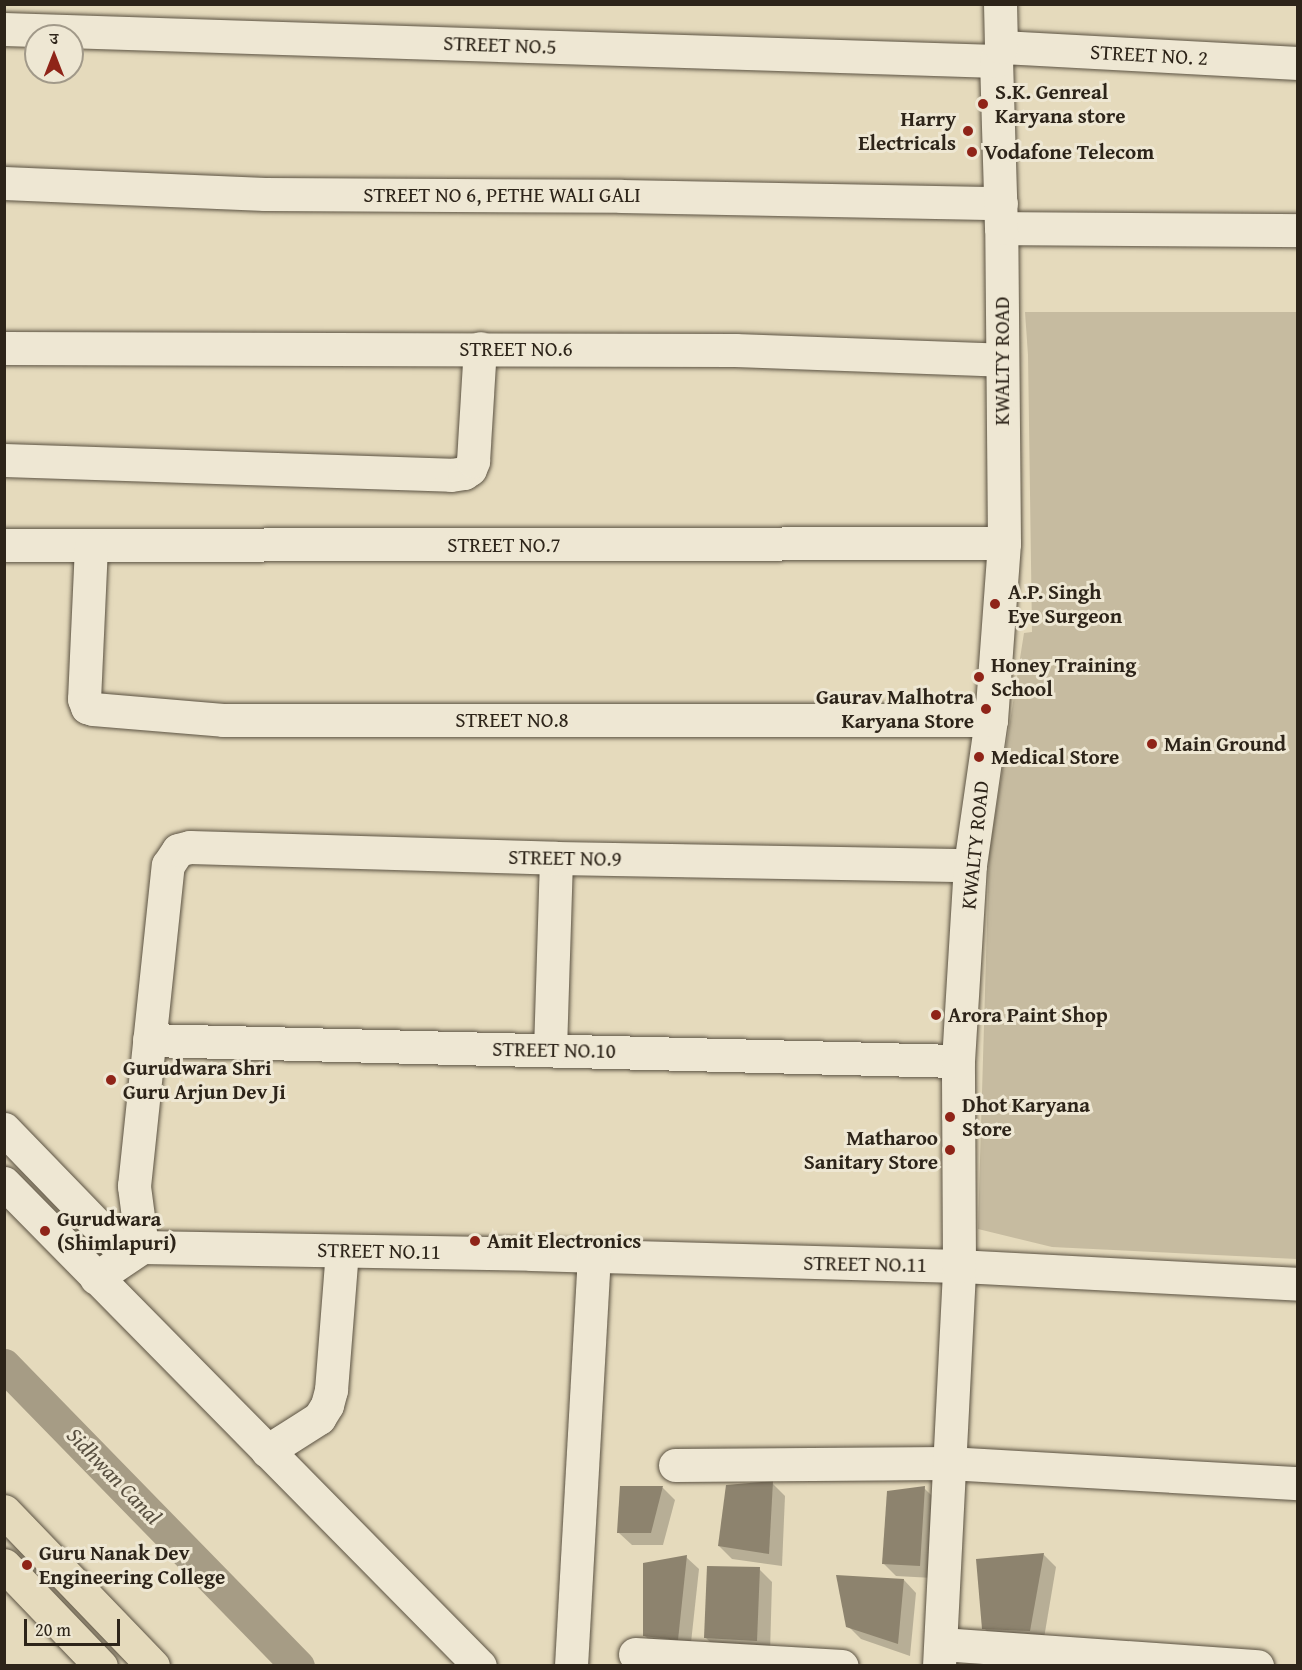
<!DOCTYPE html>
<meta charset="utf-8">
<style>
body{margin:0}
#map{position:relative;width:1302px;height:1670px;overflow:hidden;background:#e5dabc;font-family:"Gentium Book Plus","Noto Serif Devanagari",serif}
div>[style]{position:absolute}
[style*='--x']{left:calc(var(--x)*1px);top:calc(var(--y)*1px);width:calc(var(--w)*1px);rotate:calc(var(--a)*1deg)}
.green>*{inset:0;background:#c6bba0}
.shadow>*{inset:0;background:#0003}
.canal>*{height:33px;margin:-16.5px;padding:0 16.5px;transform-origin:16.5px;border-radius:16.5px;background:#a69c85}
.building>*{inset:0;background:#8d836e}
.roads{filter:drop-shadow(0 0 2px #5b5242) drop-shadow(0 0 2px #5b5242)}
.street>*{height:33px;margin:-16.5px;padding:0 16.5px;transform-origin:16.5px;border-radius:16.5px;background:#eee7d3}
.secondary>*{height:33px;margin:-16.5px;padding:0 16.5px;transform-origin:16.5px;border-radius:16.5px;background:#eee7d3}
.highway>*{height:33px;margin:-16.5px;padding:0 16.5px;transform-origin:16.5px;border-radius:16.5px;background:#e5dabc}
.dots>*{width:16px;height:16px;translate:-50% -50%;box-sizing:border-box;border:3px solid #eee7d3;border-radius:50%}
span{translate:-50% -50%;white-space:nowrap;text-align:center;line-height:1.15;-webkit-text-stroke:6px #eee7d3;paint-order:stroke}
.street-label{font-size:21px;color:#2d2419}
.poi-label{font-size:21px;color:#2d2419;font-weight:700}
.left{translate:0 -50%;text-align:left}
.right{translate:-100% -50%;text-align:right}
.water-label{font-size:22px;color:#574e3f;font-style:italic}
.frame{position:absolute;inset:0;border:6px solid #2d2419;pointer-events:none}
.north{position:absolute;left:24px;top:24px;width:60px;height:60px;box-sizing:border-box;background:#eee7d3;border:2px solid #a19989;border-radius:50%;rotate:0deg;font-size:16px;font-weight:700;line-height:24px;text-align:center;color:#2d2419}
.north::after{content:'';display:block;margin:auto;width:21px;height:27px;background:#8f2418;clip-path:polygon(50% 0,100% 100%,50% 72%,0 100%)}
.scale{position:absolute;left:24px;top:1619px;width:96px;height:27px;box-sizing:border-box;border:3px solid #2d2419;border-top:0;padding-left:8px;font-size:18px;line-height:21px;white-space:nowrap;color:#2d2419;-webkit-text-stroke:4px #eee7d3;paint-order:stroke}
</style>
<div id="map">
<div class="green">
<i style="clip-path:polygon(1025px 312px,1297px 312px,1297px 1259px,1052px 1247px,978px 1229px,989px 855px,1024px 633px,1032px 632px,1028px 355px)"></i>
</div>
<div class="shadow">
<i style="clip-path:polygon(772px 1483px,785px 1496px,782px 1566px,732px 1559px,719px 1546px)"></i>
<i style="clip-path:polygon(621px 1488px,663px 1488px,675px 1500px,663px 1545px,632px 1545px,619px 1533px)"></i>
<i style="clip-path:polygon(924px 1488px,937px 1501px,933px 1578px,896px 1576px,883px 1563px)"></i>
<i style="clip-path:polygon(1043px 1554px,1056px 1567px,1043px 1644px,997px 1641px,984px 1628px)"></i>
<i style="clip-path:polygon(686px 1557px,699px 1569px,690px 1652px,658px 1649px,645px 1636px)"></i>
<i style="clip-path:polygon(759px 1569px,772px 1582px,770px 1653px,718px 1650px,705px 1637px)"></i>
<i style="clip-path:polygon(904px 1580px,916px 1593px,910px 1656px,861px 1639px,848px 1626px)"></i>
</div>
<div class="canal">
<i style="--x:4;--y:1365;--w:421;--a:45.7"></i>
</div>
<div class="building">
<i style="clip-path:polygon(773px 1481px,769px 1554px,718px 1546px,726px 1485px)"></i>
<i style="clip-path:polygon(620px 1486px,663px 1486px,651px 1533px,617px 1533px)"></i>
<i style="clip-path:polygon(925px 1486px,920px 1566px,882px 1564px,887px 1491px)"></i>
<i style="clip-path:polygon(1044px 1553px,1030px 1631px,982px 1629px,976px 1559px)"></i>
<i style="clip-path:polygon(687px 1555px,678px 1640px,643px 1636px,643px 1563px)"></i>
<i style="clip-path:polygon(707px 1566px,760px 1567px,757px 1641px,704px 1638px)"></i>
<i style="clip-path:polygon(836px 1575px,904px 1579px,898px 1644px,846px 1627px)"></i>
</div>
<div class="roads">
<div class="street">
<i style="--x:4;--y:29;--w:993;--a:1.85"></i>
<i style="--x:1001;--y:47;--w:297;--a:3.1"></i>
<i style="--x:4;--y:183;--w:261;--a:2.4"></i>
<i style="--x:265;--y:194;--w:356;--a:0.3"></i>
<i style="--x:621;--y:196;--w:380;--a:1.1"></i>
<i style="--x:1001;--y:228;--w:297;--a:0.4"></i>
<i style="--x:4;--y:348;--w:731;--a:0.16"></i>
<i style="--x:735;--y:350;--w:267;--a:2.1"></i>
<i style="--x:4;--y:460;--w:447;--a:1.9"></i>
<i style="--x:451;--y:475;--w:13;--a:-9"></i>
<i style="--x:464;--y:473;--w:7;--a:-34"></i>
<i style="--x:470;--y:469;--w:9;--a:-69"></i>
<i style="--x:473;--y:461;--w:113;--a:-86.5"></i>
<i style="--x:4;--y:545;--w:1000;--a:-0.11"></i>
<i style="--x:91;--y:546;--w:153;--a:92.6"></i>
<i style="--x:84;--y:699;--w:9;--a:69"></i>
<i style="--x:87;--y:707;--w:6;--a:18"></i>
<i style="--x:93;--y:709;--w:130;--a:4.8"></i>
<i style="--x:223;--y:720;--w:768;--a:0"></i>
<i style="--x:149;--y:1040;--w:809;--a:1.49"></i>
<i style="--x:550;--y:1050;--w:192;--a:-88.2"></i>
<i style="--x:4;--y:1129;--w:177;--a:45.9"></i>
<i style="--x:142;--y:1247;--w:62;--a:-97.5"></i>
<i style="--x:134;--y:1186;--w:323;--a:-84"></i>
<i style="--x:168;--y:865;--w:18;--a:-56"></i>
<i style="--x:178;--y:850;--w:12;--a:-14"></i>
<i style="--x:190;--y:847;--w:366;--a:1.7"></i>
<i style="--x:556;--y:858;--w:414;--a:1"></i>
<i style="--x:96;--y:1278;--w:55;--a:-34"></i>
<i style="--x:142;--y:1247;--w:389;--a:1"></i>
<i style="--x:531;--y:1254;--w:428;--a:1.6"></i>
<i style="--x:959;--y:1266;--w:339;--a:3"></i>
<i style="--x:267;--y:1451;--w:62;--a:-32.4"></i>
<i style="--x:319;--y:1418;--w:15;--a:-58"></i>
<i style="--x:327;--y:1405;--w:16;--a:-75"></i>
<i style="--x:331;--y:1390;--w:139;--a:-85.5"></i>
<i style="--x:675;--y:1465;--w:273;--a:-0.4"></i>
<i style="--x:948;--y:1463;--w:351;--a:3.3"></i>
<i style="--x:941;--y:1644;--w:317;--a:4"></i>
<i style="--x:635;--y:1654;--w:207;--a:3.3"></i>
<i style="--x:571;--y:1666;--w:411;--a:-86.8"></i>
<i style="--x:939;--y:1666;--w:400;--a:-87.1"></i>
<i style="--x:959;--y:1266;--w:205;--a:-90.3"></i>
<i style="--x:958;--y:1061;--w:196;--a:-86.5"></i>
<i style="--x:970;--y:865;--w:147;--a:-81.8"></i>
<i style="--x:991;--y:720;--w:177;--a:-85.8"></i>
<i style="--x:1004;--y:543;--w:315;--a:-90.5"></i>
<i style="--x:1001;--y:228;--w:167;--a:-91.7"></i>
<i style="--x:996;--y:61;--w:15;--a:-70"></i>
<i style="--x:1001;--y:47;--w:43;--a:-91.3"></i>
</div>
<div class="secondary">
<i style="--x:4;--y:1183;--w:678;--a:45.42"></i>
</div>
<div class="highway">
<i style="--x:4;--y:1511;--w:215;--a:46.1"></i>
<i style="--x:4;--y:1565;--w:140;--a:46.2"></i>
</div>
</div>
<div class="dots">
<i style="left:983px;top:104px;background:#8f2418"></i>
<i style="left:968px;top:131px;background:#8f2418"></i>
<i style="left:972px;top:152px;background:#8f2418"></i>
<i style="left:995px;top:604px;background:#8f2418"></i>
<i style="left:979px;top:677px;background:#8f2418"></i>
<i style="left:986px;top:709px;background:#8f2418"></i>
<i style="left:1152px;top:744px;background:#8f2418"></i>
<i style="left:979px;top:757px;background:#8f2418"></i>
<i style="left:936px;top:1015px;background:#8f2418"></i>
<i style="left:111px;top:1080px;background:#8f2418"></i>
<i style="left:950px;top:1117px;background:#8f2418"></i>
<i style="left:950px;top:1150px;background:#8f2418"></i>
<i style="left:45px;top:1231px;background:#8f2418"></i>
<i style="left:475px;top:1241px;background:#8f2418"></i>
<i style="left:27px;top:1565px;background:#8f2418"></i>
</div>
<div class="street-label">
<span style="left:500px;top:45px;rotate:2deg">STREET NO.5</span>
<span style="left:1149px;top:55px;rotate:3deg">STREET NO. 2</span>
<span style="left:502px;top:195px">STREET NO 6, PETHE WALI GALI</span>
<span style="left:516px;top:349px">STREET NO.6</span>
<span style="left:1002px;top:361px;rotate:-90deg">KWALTY ROAD</span>
<span style="left:504px;top:545px">STREET NO.7</span>
<span style="left:512px;top:720px">STREET NO.8</span>
<span style="left:975px;top:845px;rotate:-84deg">KWALTY ROAD</span>
<span style="left:565px;top:858px;rotate:1deg">STREET NO.9</span>
<span style="left:554px;top:1050px;rotate:1deg">STREET NO.10</span>
<span style="left:379px;top:1251px;rotate:1deg">STREET NO.11</span>
<span style="left:865px;top:1264px;rotate:1deg">STREET NO.11</span>
</div>
<div class="poi-label">
<span class="left" style="left:995px;top:104px">S.K. Genreal<br>Karyana store</span>
<span class="right" style="left:956px;top:131px">Harry<br>Electricals</span>
<span class="left" style="left:984px;top:152px">Vodafone Telecom</span>
<span class="left" style="left:1008px;top:604px">A.P. Singh<br>Eye Surgeon</span>
<span class="left" style="left:991px;top:677px">Honey Training<br>School</span>
<span class="right" style="left:974px;top:709px">Gaurav Malhotra<br>Karyana Store</span>
<span class="left" style="left:1164px;top:744px">Main Ground</span>
<span class="left" style="left:991px;top:757px">Medical Store</span>
<span class="left" style="left:948px;top:1015px">Arora Paint Shop</span>
<span class="left" style="left:123px;top:1080px">Gurudwara Shri<br>Guru Arjun Dev Ji</span>
<span class="left" style="left:962px;top:1117px">Dhot Karyana<br>Store</span>
<span class="right" style="left:938px;top:1150px">Matharoo<br>Sanitary Store</span>
<span class="left" style="left:57px;top:1231px">Gurudwara<br>(Shimlapuri)</span>
<span class="left" style="left:487px;top:1241px">Amit Electronics</span>
<span class="left" style="left:39px;top:1565px">Guru Nanak Dev<br>Engineering College</span>
</div>
<div class="water-label">
<span style="left:114px;top:1476px;rotate:46deg">Sidhwan Canal</span>
</div>
<div class="frame"></div>
<div class="north">उ</div>
<div class="scale">20 m</div>
</div>
